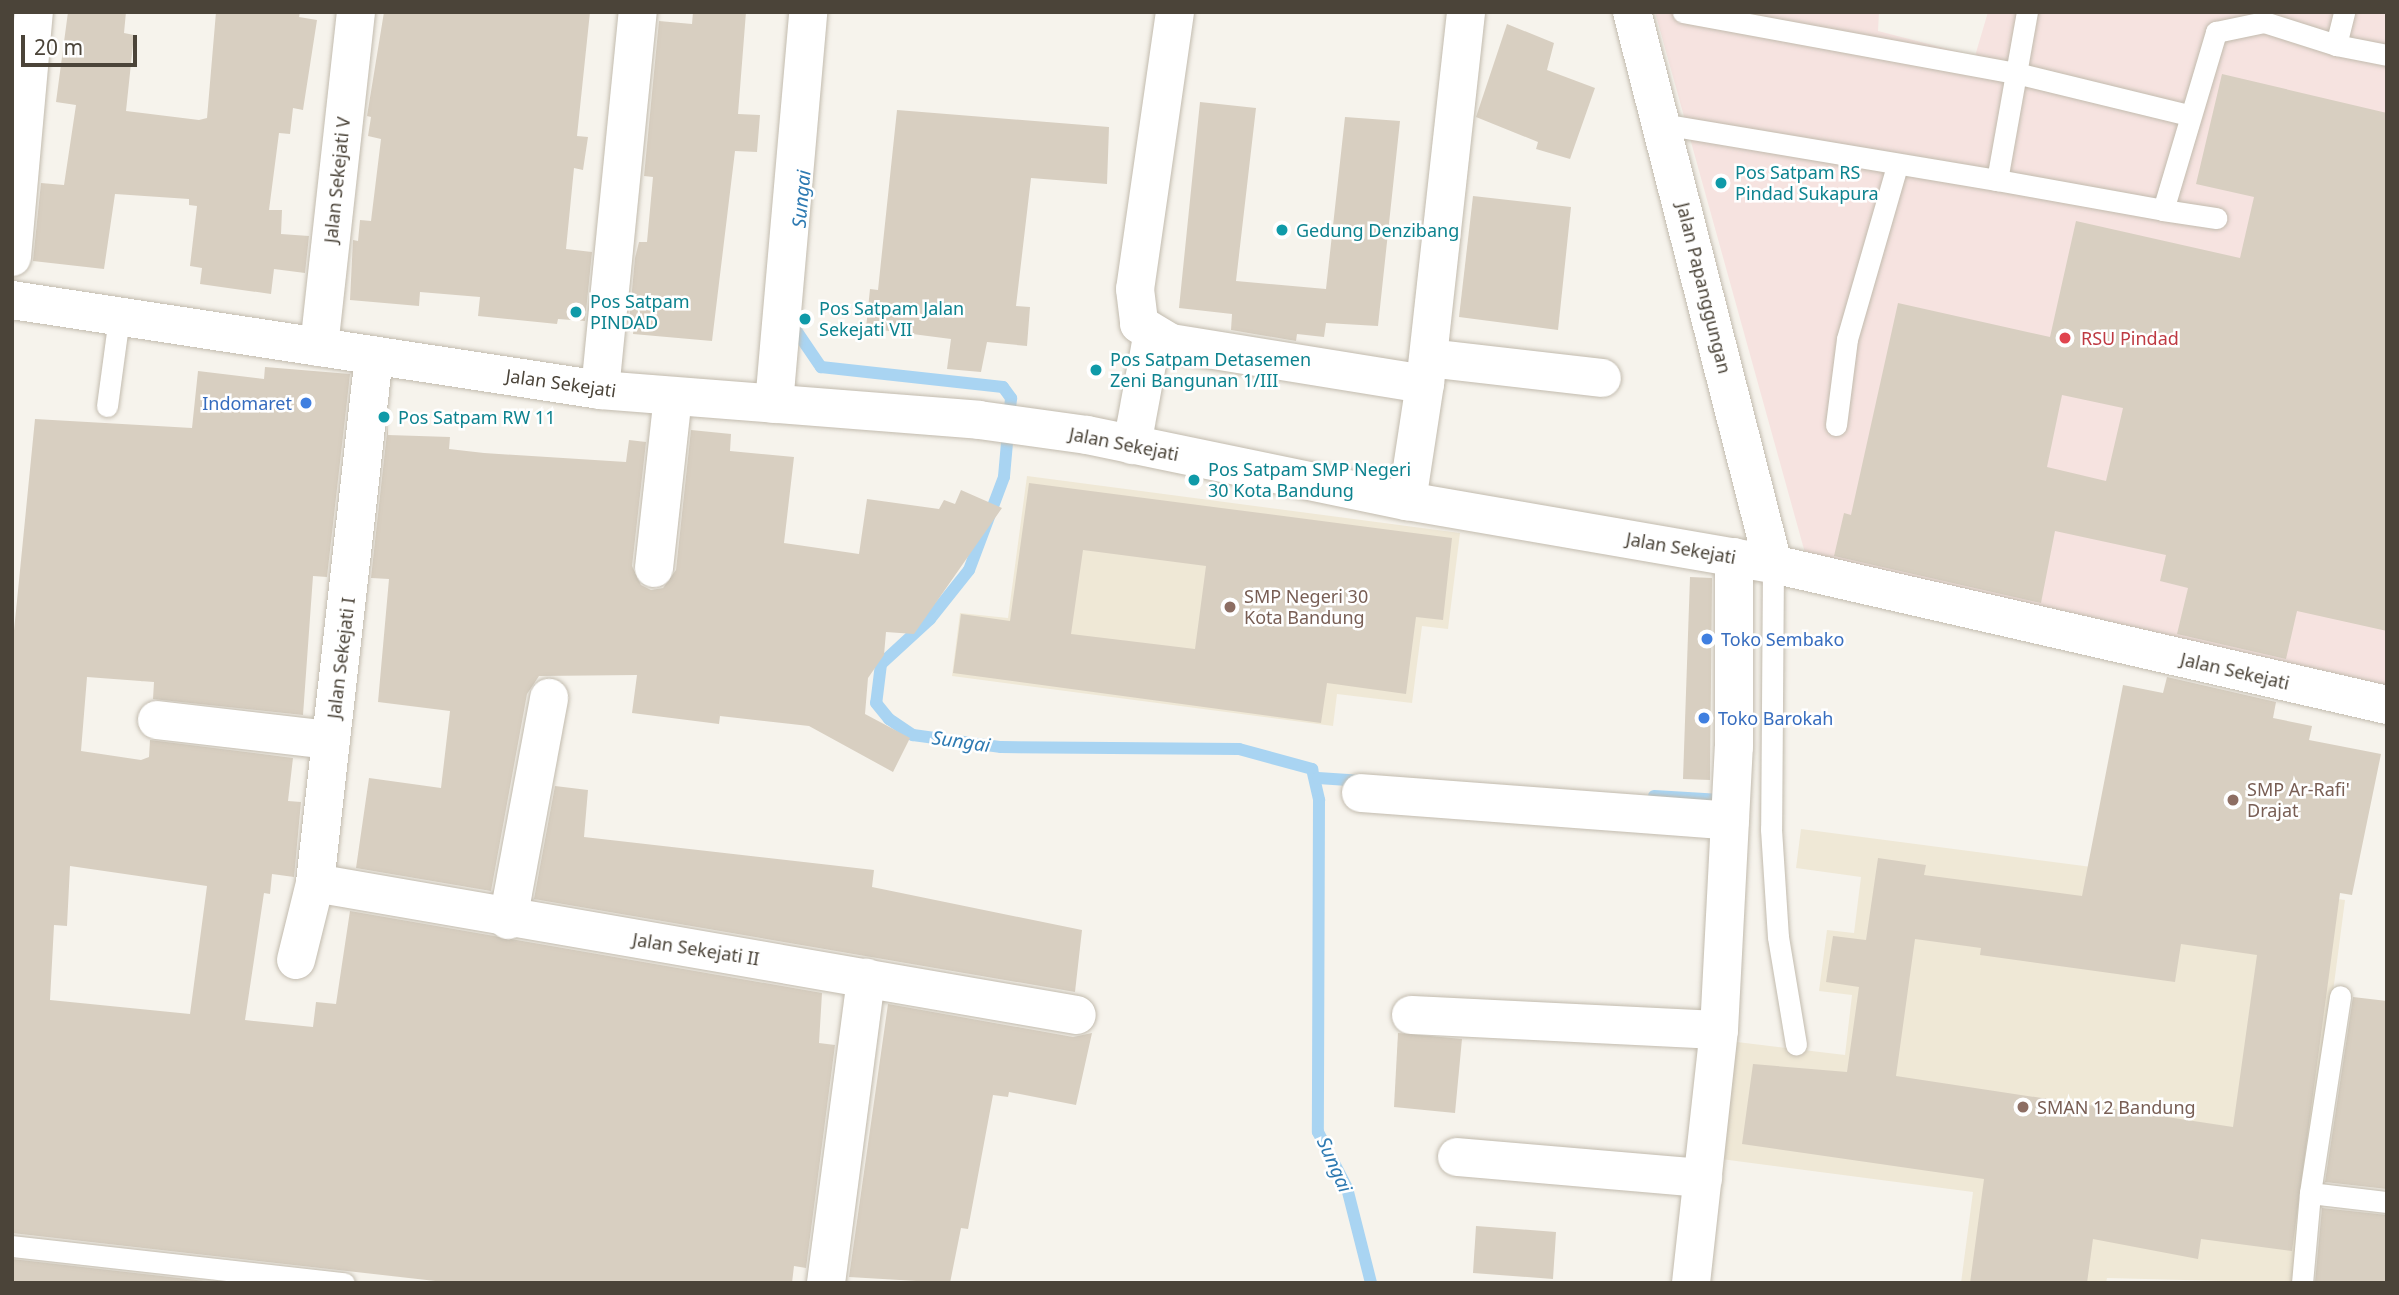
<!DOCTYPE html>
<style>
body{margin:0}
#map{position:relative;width:2399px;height:1295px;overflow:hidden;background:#f6f3ec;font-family:"Noto Sans",sans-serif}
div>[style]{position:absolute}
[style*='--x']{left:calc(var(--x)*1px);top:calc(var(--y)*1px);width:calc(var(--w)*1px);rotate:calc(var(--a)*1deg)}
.education>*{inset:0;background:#efe8d6}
.medical>*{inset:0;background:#f6e3e0}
.stream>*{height:12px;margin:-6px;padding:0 6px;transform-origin:6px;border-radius:6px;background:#a9d4f2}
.building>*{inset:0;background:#d8cfc1}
.roads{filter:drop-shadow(0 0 2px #c2bbae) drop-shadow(0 0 2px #c2bbae)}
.service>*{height:21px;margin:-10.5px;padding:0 10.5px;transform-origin:10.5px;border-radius:10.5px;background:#fff}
.minor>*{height:38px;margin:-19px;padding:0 19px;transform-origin:19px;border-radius:19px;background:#fff}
.tertiary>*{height:38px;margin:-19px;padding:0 19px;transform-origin:19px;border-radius:19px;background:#fff}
.dots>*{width:19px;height:19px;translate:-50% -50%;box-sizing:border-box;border:4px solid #fff;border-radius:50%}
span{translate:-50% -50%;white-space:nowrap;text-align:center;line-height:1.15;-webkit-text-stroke:5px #fff;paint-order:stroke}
.culture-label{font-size:18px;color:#0d838f}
.left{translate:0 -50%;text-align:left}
.street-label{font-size:18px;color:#4b4439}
.health-label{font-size:18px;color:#be3a42}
.shop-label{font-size:18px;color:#366cbe}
.right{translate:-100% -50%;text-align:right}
.education-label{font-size:18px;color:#785e54}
.water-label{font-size:19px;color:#2e7ab2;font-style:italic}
.frame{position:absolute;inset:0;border:14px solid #4b4439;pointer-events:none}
.scale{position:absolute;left:21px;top:35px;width:116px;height:32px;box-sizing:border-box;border:4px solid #4b4439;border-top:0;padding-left:9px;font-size:21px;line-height:24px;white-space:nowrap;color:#4b4439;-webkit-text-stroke:5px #fff;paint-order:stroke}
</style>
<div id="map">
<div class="education">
<i style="clip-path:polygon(1027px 476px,1460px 533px,1448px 629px,1422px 626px,1412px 703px,1337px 694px,1333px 726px,952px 676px,960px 613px,1008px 618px)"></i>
<i style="clip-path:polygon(1801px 829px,2345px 900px,2295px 1283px,2107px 1278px,2106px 1283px,1961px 1283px,1973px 1192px,1721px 1159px,1737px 1042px,1845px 1055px,1852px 995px,1819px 991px,1827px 930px,1854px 933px,1861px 877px,1796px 868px)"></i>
</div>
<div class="medical">
<i style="clip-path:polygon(1655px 12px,1879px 12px,1878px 31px,1975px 56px,1988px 12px,2387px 12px,2387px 691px,1810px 571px)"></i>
</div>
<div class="stream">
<i style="--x:793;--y:326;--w:50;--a:55.7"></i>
<i style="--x:821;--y:367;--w:183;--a:6.3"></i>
<i style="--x:1003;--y:387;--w:14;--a:54"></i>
<i style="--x:1011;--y:398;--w:79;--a:95.1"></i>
<i style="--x:1004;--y:477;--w:99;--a:110.6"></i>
<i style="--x:969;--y:570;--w:63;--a:128.5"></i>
<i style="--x:930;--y:619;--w:67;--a:137.4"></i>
<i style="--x:881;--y:664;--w:39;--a:97"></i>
<i style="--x:876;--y:703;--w:21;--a:51"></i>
<i style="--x:889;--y:719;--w:29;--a:34"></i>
<i style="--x:913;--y:735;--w:89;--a:7.8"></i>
<i style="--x:1001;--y:747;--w:238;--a:0.5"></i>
<i style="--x:1239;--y:749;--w:76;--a:15.3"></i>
<i style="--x:1312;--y:769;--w:32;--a:77"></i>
<i style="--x:1319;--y:800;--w:332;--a:90.2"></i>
<i style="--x:1318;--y:1132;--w:63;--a:62.6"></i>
<i style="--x:1347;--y:1188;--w:98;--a:75.8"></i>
<i style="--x:1318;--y:778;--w:45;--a:3.8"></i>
<i style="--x:1654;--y:796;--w:67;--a:3.4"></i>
</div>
<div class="building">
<i style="clip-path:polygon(68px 12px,126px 12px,124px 33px,134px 35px,126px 111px,199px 120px,207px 118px,216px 12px,300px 12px,299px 17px,317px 20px,303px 110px,293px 108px,290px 134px,279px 133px,269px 210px,282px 210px,281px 234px,309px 236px,305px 273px,274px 269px,271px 294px,200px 284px,202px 268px,190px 266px,197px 206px,189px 205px,189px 199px,115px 194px,104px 269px,33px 261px,41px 183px,64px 185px,76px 105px,56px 102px)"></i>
<i style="clip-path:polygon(384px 12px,590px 12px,577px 136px,588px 137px,583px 170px,574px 168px,566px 249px,592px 252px,585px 321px,558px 319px,557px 324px,478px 316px,480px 297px,420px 292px,419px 306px,350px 300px,353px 240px,358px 241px,360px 220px,371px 221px,381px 139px,368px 136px,371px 117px,367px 116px)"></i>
<i style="clip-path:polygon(693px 12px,746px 12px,738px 114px,760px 115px,757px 152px,735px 151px,712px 341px,633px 334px,634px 323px,629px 323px,635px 258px,639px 242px,647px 242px,653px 177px,644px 176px,659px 21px,692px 24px)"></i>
<i style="clip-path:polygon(1507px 24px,1554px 43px,1547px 70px,1595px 88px,1570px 159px,1536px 149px,1538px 142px,1476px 117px)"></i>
<i style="clip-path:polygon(evenodd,2222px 74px,2387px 113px,2387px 631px,2297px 611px,2286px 659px,2177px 634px,2188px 588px,2160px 581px,2166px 555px,2055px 531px,2041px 603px,1834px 556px,1844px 513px,1851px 515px,1898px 303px,2050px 337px,2076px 221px,2240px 258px,2254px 197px,2196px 184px,2222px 74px,2062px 395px,2123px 408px,2106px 481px,2047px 467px,2062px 395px)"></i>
<i style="clip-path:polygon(1200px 102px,1256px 108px,1236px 281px,1326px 289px,1345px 117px,1400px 121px,1378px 326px,1326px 323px,1324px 337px,1297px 334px,1296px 341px,1231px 330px,1232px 314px,1179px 308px)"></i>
<i style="clip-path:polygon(897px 110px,1109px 127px,1107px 184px,1031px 178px,1016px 306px,1030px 307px,1027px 346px,987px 342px,981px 372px,947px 369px,951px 339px,866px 328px,870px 289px,878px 290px)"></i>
<i style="clip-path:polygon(1473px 196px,1571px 207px,1558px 330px,1459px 317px)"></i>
<i style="clip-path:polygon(evenodd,265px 367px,350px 374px,327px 577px,313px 576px,303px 715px,153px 699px,154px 682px,87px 677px,81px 751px,141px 760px,149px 757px,150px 740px,293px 758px,288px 801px,301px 802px,294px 877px,272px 874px,270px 894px,264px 893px,245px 1020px,313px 1027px,316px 1002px,336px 1004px,350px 911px,822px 993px,819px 1043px,835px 1045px,806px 1268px,794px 1266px,792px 1283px,453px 1283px,12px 1233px,12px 651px,35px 419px,192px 428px,198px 371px,264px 379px,265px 367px,70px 866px,207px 886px,190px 1014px,50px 1000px,54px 925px,67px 926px,70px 866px)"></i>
<i style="clip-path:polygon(388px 424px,388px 435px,450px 437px,449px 449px,484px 453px,626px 462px,629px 440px,646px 442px,632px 566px,641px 585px,651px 590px,663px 588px,676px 570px,691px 430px,731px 434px,730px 451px,794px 457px,784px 543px,859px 554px,867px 499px,939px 509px,944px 500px,955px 504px,961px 490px,1002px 508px,914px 634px,886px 632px,884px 655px,868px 678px,865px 714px,910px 738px,893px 772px,809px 726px,720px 716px,719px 724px,632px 713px,637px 675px,539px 676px,527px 694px,491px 891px,356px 868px,369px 778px,441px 788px,450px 711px,378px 702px,389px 579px,371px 578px)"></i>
<i style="clip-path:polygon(evenodd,1029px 483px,1452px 538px,1443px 620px,1416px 617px,1406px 694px,1327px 683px,1321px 723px,953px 673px,961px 614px,1010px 621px,1029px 483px,1083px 550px,1206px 566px,1195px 649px,1071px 634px,1083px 550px)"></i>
<i style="clip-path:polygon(1690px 577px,1712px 578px,1710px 780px,1683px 779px)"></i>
<i style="clip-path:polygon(evenodd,2167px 677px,2276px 702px,2273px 718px,2312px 726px,2309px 740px,2381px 754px,2352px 895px,2340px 893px,2292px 1251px,2201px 1239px,2198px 1259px,2093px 1239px,2087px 1283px,1970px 1283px,1984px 1179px,1742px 1144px,1753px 1064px,1847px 1072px,1859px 987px,1826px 982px,1833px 936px,1866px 940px,1878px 858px,1926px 865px,1924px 875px,2082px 896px,2123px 685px,2163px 693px,2167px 677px,1915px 939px,1981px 948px,1980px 955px,2175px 982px,2181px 944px,2257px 955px,2233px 1127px,1896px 1076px,1915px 939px)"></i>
<i style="clip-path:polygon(555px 786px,588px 790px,584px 837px,874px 870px,872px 887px,1082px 930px,1075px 992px,534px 899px)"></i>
<i style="clip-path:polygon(2353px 997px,2387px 1001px,2387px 1189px,2325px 1182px)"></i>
<i style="clip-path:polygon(888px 1004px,1073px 1037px,1092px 1033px,1076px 1105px,1009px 1092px,1008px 1097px,993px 1095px,968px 1229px,961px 1228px,950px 1283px,849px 1277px)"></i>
<i style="clip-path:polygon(1398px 1033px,1462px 1039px,1455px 1113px,1394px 1107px)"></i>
<i style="clip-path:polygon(2322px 1208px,2387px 1215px,2387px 1283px,2315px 1283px)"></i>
<i style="clip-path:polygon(1476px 1226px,1556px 1232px,1553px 1279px,1473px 1273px)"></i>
<i style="clip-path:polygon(12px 1259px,223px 1283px,12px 1283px)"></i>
</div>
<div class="roads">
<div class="service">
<i style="--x:1683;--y:12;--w:339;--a:10.4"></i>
<i style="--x:2016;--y:73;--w:177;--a:13.7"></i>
<i style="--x:2336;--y:45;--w:52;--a:11.1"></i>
<i style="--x:1662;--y:124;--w:340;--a:9.5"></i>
<i style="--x:1997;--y:180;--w:171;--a:-79.9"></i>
<i style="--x:1997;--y:180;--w:169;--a:10.2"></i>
<i style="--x:2163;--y:210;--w:186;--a:-73.4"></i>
<i style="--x:2216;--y:32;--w:49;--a:-11.8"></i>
<i style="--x:2264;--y:22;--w:76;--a:17.7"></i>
<i style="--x:2336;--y:45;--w:34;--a:-76"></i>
<i style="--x:2163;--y:210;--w:54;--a:8.6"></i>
<i style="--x:107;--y:406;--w:90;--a:-82.3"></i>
<i style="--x:1836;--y:425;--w:87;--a:-82.7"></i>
<i style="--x:1847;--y:339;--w:180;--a:-73.9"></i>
<i style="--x:1773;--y:564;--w:265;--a:90.4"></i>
<i style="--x:1771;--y:829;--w:108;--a:86.3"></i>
<i style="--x:1778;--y:937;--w:109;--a:80.5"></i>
<i style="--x:2310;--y:1193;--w:199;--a:-81.3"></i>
<i style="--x:12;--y:1246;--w:334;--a:6.4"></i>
<i style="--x:2302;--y:1283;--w:90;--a:-84.9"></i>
<i style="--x:2310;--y:1193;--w:78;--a:6.7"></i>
</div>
<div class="minor">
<i style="--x:1175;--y:12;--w:280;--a:98.2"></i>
<i style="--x:1135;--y:289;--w:35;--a:83"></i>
<i style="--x:1139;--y:324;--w:37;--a:31"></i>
<i style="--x:1171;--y:343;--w:257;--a:9.2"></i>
<i style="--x:1425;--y:384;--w:374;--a:-83.7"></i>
<i style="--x:12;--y:257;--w:246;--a:-84.9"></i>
<i style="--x:319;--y:347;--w:337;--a:-83.7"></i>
<i style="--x:1429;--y:358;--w:174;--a:6.6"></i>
<i style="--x:600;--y:390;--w:380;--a:-84.3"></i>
<i style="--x:774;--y:404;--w:393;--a:-85"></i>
<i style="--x:1132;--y:445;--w:110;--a:-79.5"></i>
<i style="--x:1407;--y:501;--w:118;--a:-81.3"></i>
<i style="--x:654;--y:568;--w:172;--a:-83.7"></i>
<i style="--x:157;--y:720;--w:175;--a:6.6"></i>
<i style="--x:1361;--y:793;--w:370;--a:4.3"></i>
<i style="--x:315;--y:883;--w:773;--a:9.83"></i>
<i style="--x:508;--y:920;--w:226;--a:-79.5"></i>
<i style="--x:296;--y:960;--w:79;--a:-76.1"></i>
<i style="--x:315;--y:883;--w:531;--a:-83.62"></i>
<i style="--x:1411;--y:1015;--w:308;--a:2.8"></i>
<i style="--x:1457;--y:1157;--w:247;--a:4.9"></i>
<i style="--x:826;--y:1283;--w:308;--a:-82.5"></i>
<i style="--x:1691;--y:1283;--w:255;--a:-83.7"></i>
<i style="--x:1719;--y:1030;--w:283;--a:-87"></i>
<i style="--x:1734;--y:747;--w:190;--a:-90"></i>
</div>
<div class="tertiary">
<i style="--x:1632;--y:12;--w:570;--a:75.67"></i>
<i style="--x:12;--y:300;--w:595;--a:8.7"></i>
<i style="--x:600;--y:390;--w:380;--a:4.5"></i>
<i style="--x:979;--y:420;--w:109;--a:7.9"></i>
<i style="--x:1087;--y:435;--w:327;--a:11.7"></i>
<i style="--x:1407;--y:501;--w:371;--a:9.8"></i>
<i style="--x:1773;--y:564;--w:630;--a:12.93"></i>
</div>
</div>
<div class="dots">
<i style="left:1721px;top:183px;background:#0f9aa8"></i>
<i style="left:1282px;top:230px;background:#0f9aa8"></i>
<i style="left:576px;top:312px;background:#0f9aa8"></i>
<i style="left:805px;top:319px;background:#0f9aa8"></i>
<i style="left:2065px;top:338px;background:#e0444e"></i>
<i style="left:1096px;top:370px;background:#0f9aa8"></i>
<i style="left:306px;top:403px;background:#3f7fe0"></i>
<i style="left:384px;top:417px;background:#0f9aa8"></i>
<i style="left:1194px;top:480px;background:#0f9aa8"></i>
<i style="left:1230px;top:607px;background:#8d6e63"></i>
<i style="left:1707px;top:639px;background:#3f7fe0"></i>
<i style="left:1704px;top:718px;background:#3f7fe0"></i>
<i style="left:2233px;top:800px;background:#8d6e63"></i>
<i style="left:2023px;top:1107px;background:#8d6e63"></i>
</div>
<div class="culture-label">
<span class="left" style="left:1735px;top:183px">Pos Satpam RS<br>Pindad Sukapura</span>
<span class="left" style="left:1296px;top:230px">Gedung Denzibang</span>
<span class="left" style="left:590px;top:312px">Pos Satpam<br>PINDAD</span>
<span class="left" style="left:819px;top:319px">Pos Satpam Jalan<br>Sekejati VII</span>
<span class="left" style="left:1110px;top:370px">Pos Satpam Detasemen<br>Zeni Bangunan 1/III</span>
<span class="left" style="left:398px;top:417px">Pos Satpam RW 11</span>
<span class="left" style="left:1208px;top:480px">Pos Satpam SMP Negeri<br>30 Kota Bandung</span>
</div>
<div class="street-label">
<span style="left:337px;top:180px;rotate:-84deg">Jalan Sekejati V</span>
<span style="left:1704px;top:288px;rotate:76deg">Jalan Papanggungan</span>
<span style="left:561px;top:383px;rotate:8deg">Jalan Sekejati</span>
<span style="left:1124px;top:444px;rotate:11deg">Jalan Sekejati</span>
<span style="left:1681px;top:548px;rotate:10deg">Jalan Sekejati</span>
<span style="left:341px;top:658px;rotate:-83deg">Jalan Sekejati I</span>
<span style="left:2235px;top:671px;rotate:13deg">Jalan Sekejati</span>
<span style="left:696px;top:949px;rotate:9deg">Jalan Sekejati II</span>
</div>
<div class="health-label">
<span class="left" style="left:2081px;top:338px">RSU Pindad</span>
</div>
<div class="shop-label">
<span class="right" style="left:292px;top:403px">Indomaret</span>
<span class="left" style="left:1721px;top:639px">Toko Sembako</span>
<span class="left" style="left:1718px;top:718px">Toko Barokah</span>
</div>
<div class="education-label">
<span class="left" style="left:1244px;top:607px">SMP Negeri 30<br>Kota Bandung</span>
<span class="left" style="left:2247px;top:800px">SMP Ar-Rafi'<br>Drajat</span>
<span class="left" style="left:2037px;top:1107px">SMAN 12 Bandung</span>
</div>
<div class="water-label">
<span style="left:802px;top:199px;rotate:-85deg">Sungai</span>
<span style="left:961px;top:742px;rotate:8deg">Sungai</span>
<span style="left:1334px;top:1165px;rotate:66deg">Sungai</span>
</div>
<div class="frame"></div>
<div class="scale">20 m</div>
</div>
